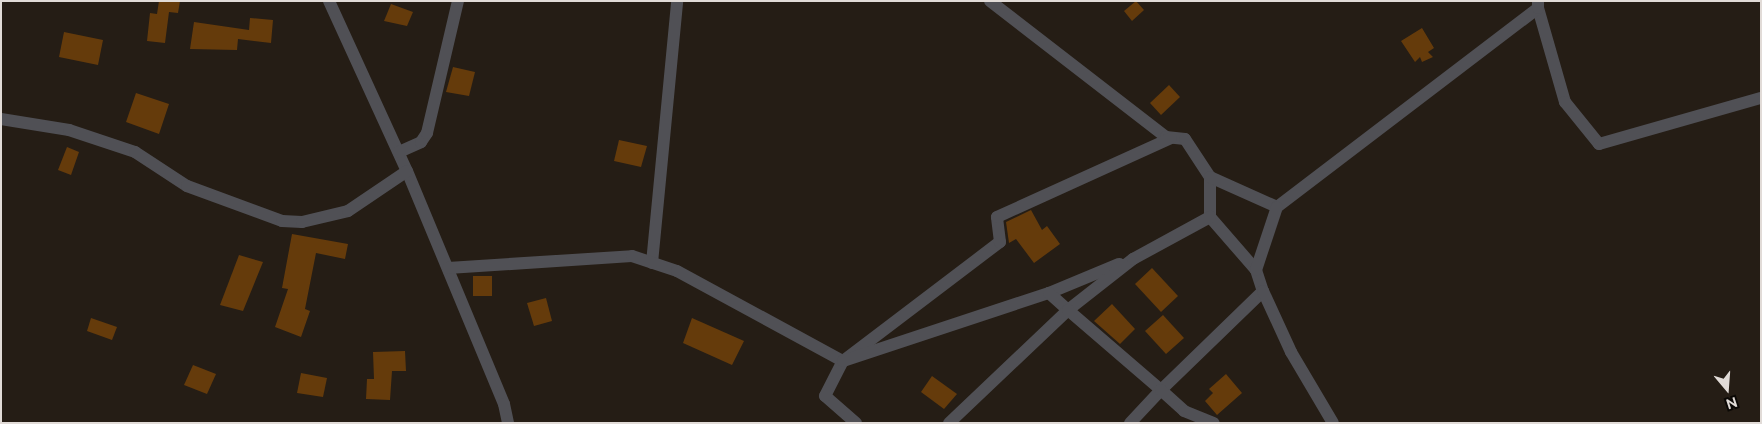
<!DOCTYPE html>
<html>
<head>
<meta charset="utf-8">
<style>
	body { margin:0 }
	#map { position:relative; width:1762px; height:424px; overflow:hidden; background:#251d15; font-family:Raleway,sans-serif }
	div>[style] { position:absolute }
	.building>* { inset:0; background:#653b0b }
	.minor>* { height:12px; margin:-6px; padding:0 6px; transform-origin:6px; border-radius:6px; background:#505055 }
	span { translate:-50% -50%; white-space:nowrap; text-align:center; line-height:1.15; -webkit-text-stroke:4px #0b0805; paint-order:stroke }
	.frame { position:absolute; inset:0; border:2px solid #e1dbd7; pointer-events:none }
	.north { position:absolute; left:1702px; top:364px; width:50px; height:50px; -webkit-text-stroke:4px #0b0805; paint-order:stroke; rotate:162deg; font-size:14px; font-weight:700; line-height:20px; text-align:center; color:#e1dbd7 }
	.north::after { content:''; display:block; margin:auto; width:18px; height:22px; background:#e1dbd7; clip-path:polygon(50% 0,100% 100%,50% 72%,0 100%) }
</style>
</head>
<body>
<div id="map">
	<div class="building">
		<div style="clip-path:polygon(159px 1px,180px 1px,178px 13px,169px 12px,165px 43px,147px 41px,150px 13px,157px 14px)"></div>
		<div style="clip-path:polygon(1136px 1px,1144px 10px,1132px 21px,1124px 11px)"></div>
		<div style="clip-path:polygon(391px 4px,413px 12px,407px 26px,384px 21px)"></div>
		<div style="clip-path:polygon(250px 18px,273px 20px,271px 43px,238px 39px,237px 50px,190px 49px,194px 22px,249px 30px)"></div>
		<div style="clip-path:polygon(1422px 28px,1434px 48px,1428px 52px,1433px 57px,1422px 62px,1420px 57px,1415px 62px,1401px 41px)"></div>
		<div style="clip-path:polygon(64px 32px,103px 40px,98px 65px,59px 57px)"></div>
		<div style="clip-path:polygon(453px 67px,475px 72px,469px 96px,446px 92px)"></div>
		<div style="clip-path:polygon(1169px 85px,1180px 97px,1161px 115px,1150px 103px)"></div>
		<div style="clip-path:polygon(136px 93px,169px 104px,159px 134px,126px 122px)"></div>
		<div style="clip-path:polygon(619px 140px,647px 146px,641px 167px,614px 161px)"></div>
		<div style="clip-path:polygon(67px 147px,79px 152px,71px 175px,58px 170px)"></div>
		<div style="clip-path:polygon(1031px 210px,1042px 230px,1047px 226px,1060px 244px,1034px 263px,1016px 239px,1009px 243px,1006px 222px)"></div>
		<div style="clip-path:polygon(292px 234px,348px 244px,345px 259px,316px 253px,305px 309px,310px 311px,301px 337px,275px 327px,288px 289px,282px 288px)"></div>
		<div style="clip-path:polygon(239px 255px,263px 262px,243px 311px,220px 305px)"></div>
		<div style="clip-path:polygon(1152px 268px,1178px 296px,1161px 312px,1135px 284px)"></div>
		<div style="clip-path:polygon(473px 276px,492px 276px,492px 296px,473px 296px)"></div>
		<div style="clip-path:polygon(546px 298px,552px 321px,534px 326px,527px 303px)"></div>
		<div style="clip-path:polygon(1112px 304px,1135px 329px,1120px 344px,1094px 321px)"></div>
		<div style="clip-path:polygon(1163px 315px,1184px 338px,1166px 354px,1145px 331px)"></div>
		<div style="clip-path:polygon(91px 318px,117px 327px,112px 340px,87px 331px)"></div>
		<div style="clip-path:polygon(692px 318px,744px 341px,732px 365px,683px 343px)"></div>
		<div style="clip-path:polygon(405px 351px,406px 371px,392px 371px,390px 400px,366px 399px,367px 379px,374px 379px,373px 352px)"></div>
		<div style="clip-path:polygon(193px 365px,216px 374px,207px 394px,184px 385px)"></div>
		<div style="clip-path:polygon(301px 373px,327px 378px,323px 397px,297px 393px)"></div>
		<div style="clip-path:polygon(1226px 374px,1242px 393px,1217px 415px,1205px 401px,1213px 393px,1209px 389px)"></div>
		<div style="clip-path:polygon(932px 376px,957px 394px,944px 409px,921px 392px)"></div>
	</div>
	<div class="minor">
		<div style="left:329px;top:1px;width:187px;rotate:65.4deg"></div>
		<div style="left:407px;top:171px;width:252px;rotate:67.4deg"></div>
		<div style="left:504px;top:404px;width:19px;rotate:78deg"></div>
		<div style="left:990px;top:1px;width:222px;rotate:37.7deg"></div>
		<div style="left:1166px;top:137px;width:19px;rotate:6deg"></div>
		<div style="left:1185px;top:139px;width:45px;rotate:56.7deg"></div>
		<div style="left:1210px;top:177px;width:40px;rotate:90deg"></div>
		<div style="left:1210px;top:217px;width:70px;rotate:49deg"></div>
		<div style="left:1256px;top:270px;width:22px;rotate:72deg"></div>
		<div style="left:1538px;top:8px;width:98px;rotate:74deg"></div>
		<div style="left:1565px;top:102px;width:54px;rotate:51deg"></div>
		<div style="left:1599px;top:144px;width:168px;rotate:-15.9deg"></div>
		<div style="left:1px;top:119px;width:69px;rotate:9.2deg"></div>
		<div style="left:69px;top:130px;width:70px;rotate:18.4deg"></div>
		<div style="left:135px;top:152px;width:62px;rotate:33.2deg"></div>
		<div style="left:187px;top:186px;width:101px;rotate:20.2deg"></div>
		<div style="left:282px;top:221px;width:20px;rotate:3deg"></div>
		<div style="left:302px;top:222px;width:47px;rotate:-13.4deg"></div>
		<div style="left:348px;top:211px;width:71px;rotate:-34.1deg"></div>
		<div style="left:399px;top:152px;width:24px;rotate:-24deg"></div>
		<div style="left:421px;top:142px;width:11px;rotate:-56deg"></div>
		<div style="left:427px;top:133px;width:136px;rotate:-76.8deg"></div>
		<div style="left:1210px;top:177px;width:73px;rotate:24.1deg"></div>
		<div style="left:1277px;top:207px;width:328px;rotate:-37.3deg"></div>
		<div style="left:1538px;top:8px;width:7px;rotate:-90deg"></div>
		<div style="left:652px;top:263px;width:263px;rotate:-84.5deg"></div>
		<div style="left:448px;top:268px;width:184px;rotate:-3.7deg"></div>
		<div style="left:632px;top:256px;width:47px;rotate:18.4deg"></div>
		<div style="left:677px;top:271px;width:189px;rotate:28.5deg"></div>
		<div style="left:843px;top:361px;width:197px;rotate:-37.2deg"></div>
		<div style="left:1000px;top:242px;width:25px;rotate:-97deg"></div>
		<div style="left:997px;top:217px;width:191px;rotate:-24.4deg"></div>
		<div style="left:1256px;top:270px;width:66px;rotate:-71.6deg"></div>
		<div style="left:1049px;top:293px;width:76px;rotate:-22.5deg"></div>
		<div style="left:856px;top:423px;width:41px;rotate:-138.9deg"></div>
		<div style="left:825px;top:396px;width:39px;rotate:-63deg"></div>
		<div style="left:843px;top:361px;width:217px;rotate:-18.3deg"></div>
		<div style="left:1049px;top:293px;width:25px;rotate:42deg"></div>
		<div style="left:1068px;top:310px;width:83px;rotate:-38.1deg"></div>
		<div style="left:1133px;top:259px;width:88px;rotate:-28.6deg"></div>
		<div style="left:949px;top:423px;width:164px;rotate:-43.5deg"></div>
		<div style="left:1068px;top:310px;width:123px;rotate:40.7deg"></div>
		<div style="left:1161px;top:390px;width:142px;rotate:-44.1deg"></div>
		<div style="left:1263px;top:291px;width:67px;rotate:65.3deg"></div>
		<div style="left:1291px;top:352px;width:82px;rotate:59.4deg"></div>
		<div style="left:1130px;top:423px;width:45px;rotate:-46.8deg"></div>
		<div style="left:1161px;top:390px;width:31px;rotate:42deg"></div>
		<div style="left:1184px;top:411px;width:32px;rotate:22deg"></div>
	</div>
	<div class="frame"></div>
	<div class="north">N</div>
</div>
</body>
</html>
